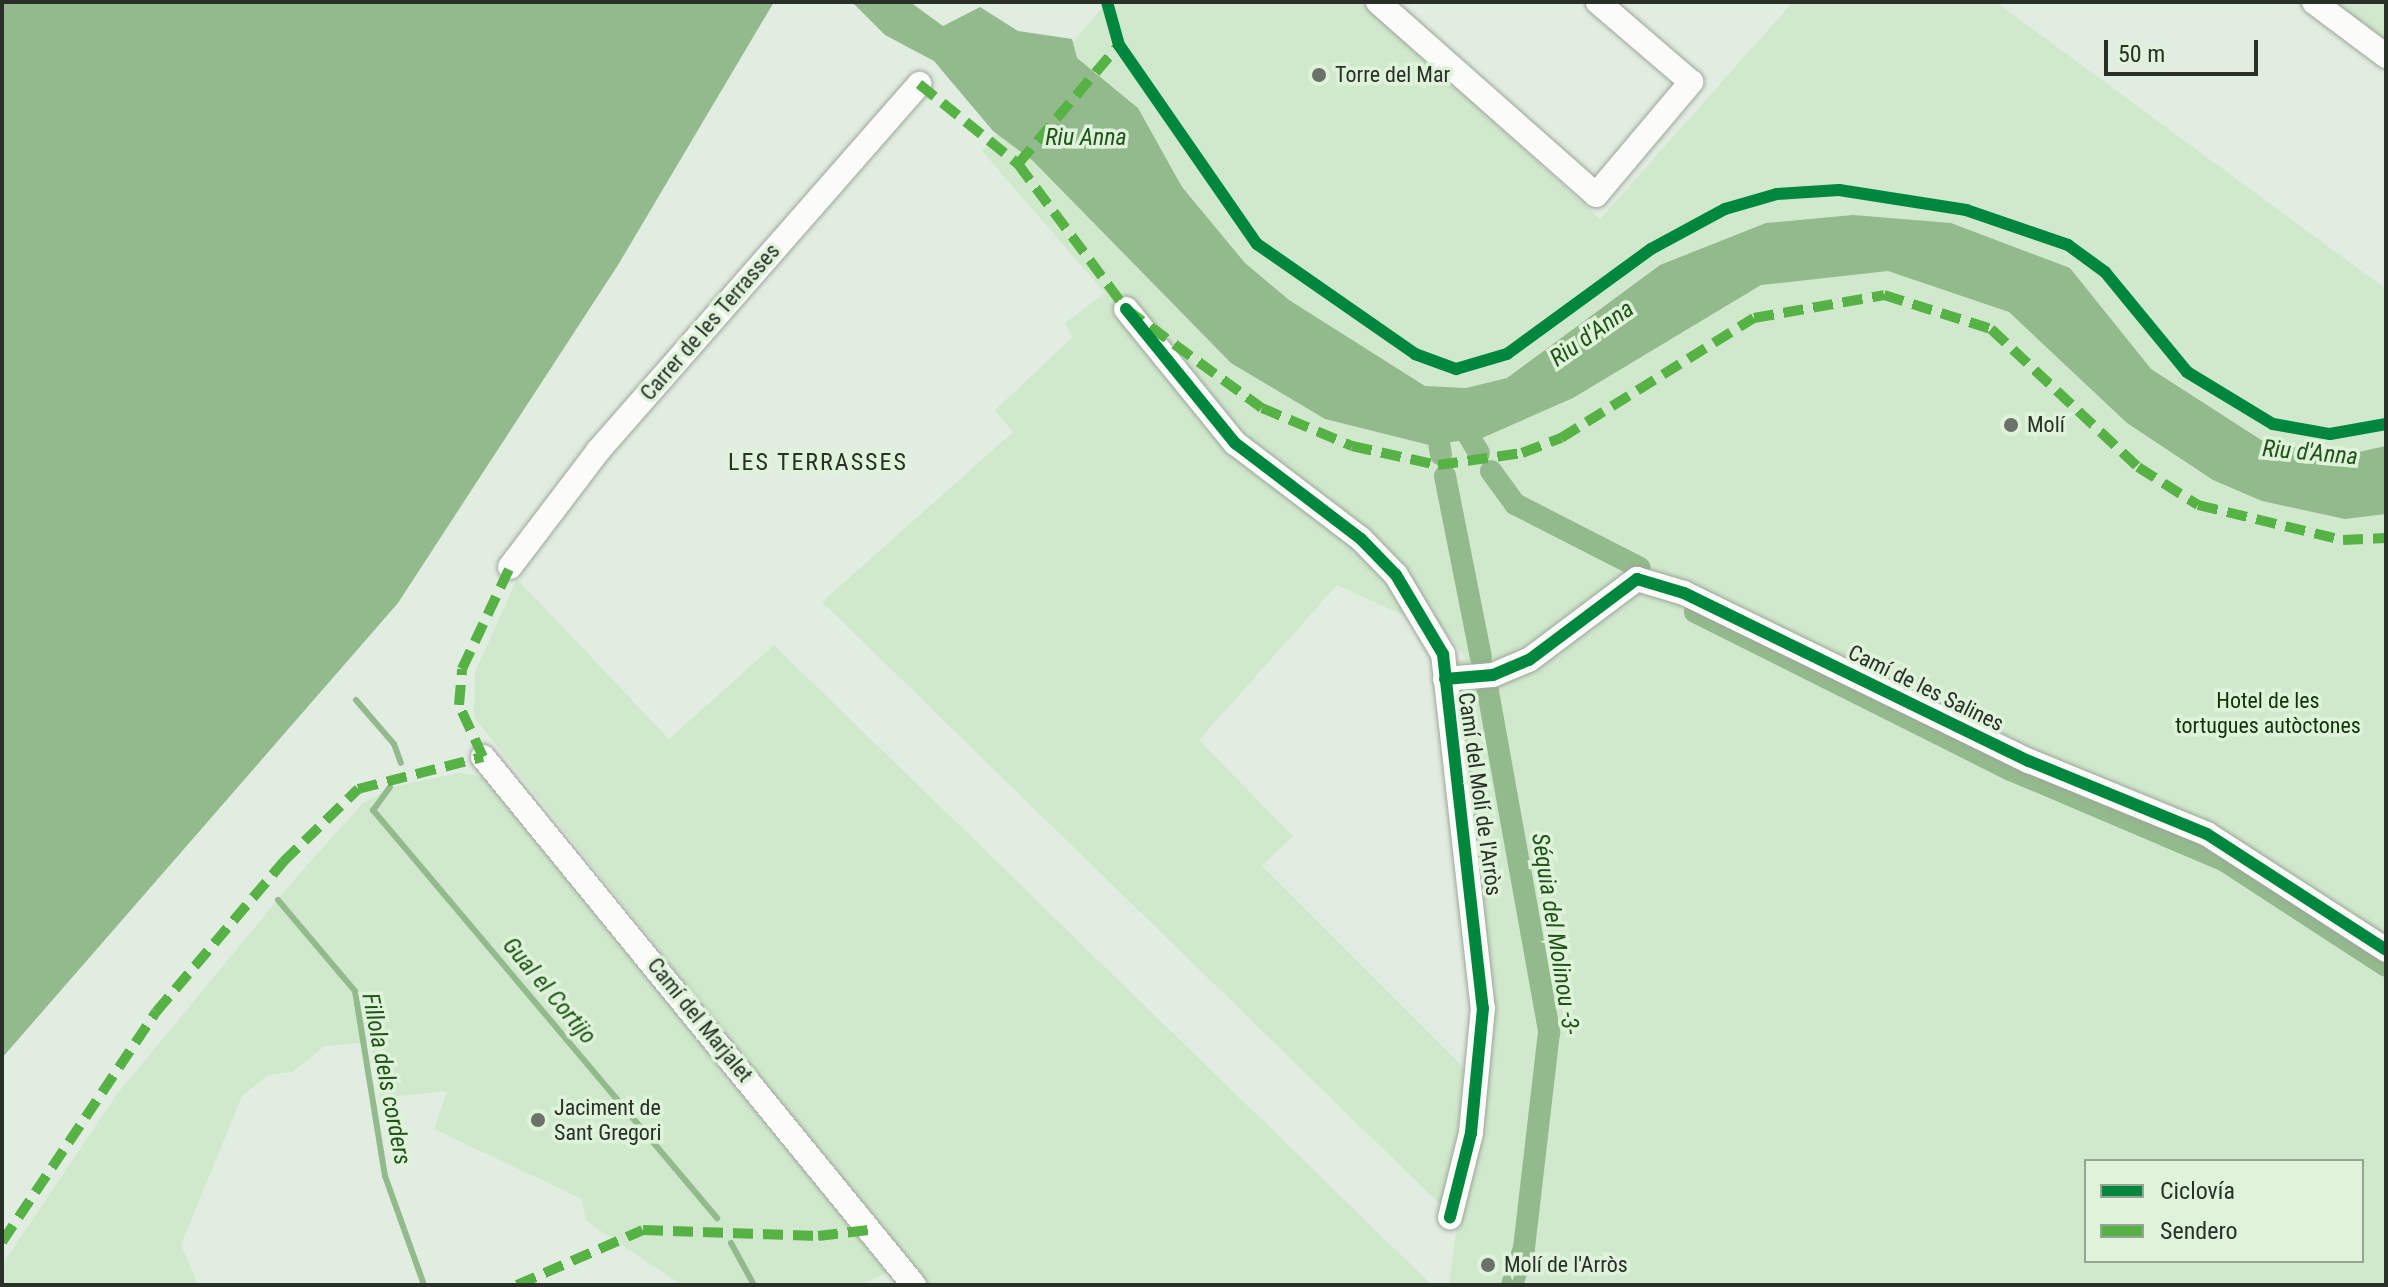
<!DOCTYPE html>
<html>
<head>
<meta charset="utf-8">
<style>
	body { margin:0 }
	#map { position:relative; width:2388px; height:1287px; overflow:hidden; background:#e2ede1; font-family:"Roboto Condensed",sans-serif }
	div>[style] { position:absolute }
	.green>* { inset:0; background:#d0e9cc }
	.water>* { inset:0; background:#93ba8c }
	.stream>* { height:6px; margin:-3px; padding:0 3px; transform-origin:3px; border-radius:3px; background:#93ba8c }
	.canal>* { height:22px; margin:-11px; padding:0 11px; transform-origin:11px; border-radius:11px; background:#93ba8c }
	.roads { filter:drop-shadow(0 0 2px #9da59b) drop-shadow(0 0 2px #9da59b) }
	.minor>* { height:24px; margin:-12px; padding:0 12px; transform-origin:12px; border-radius:12px; background:#fbfcfa }
	.quiet>* { height:10px; margin-top:-5px; transform-origin:0; background:repeating-linear-gradient(90deg,#56b245 0 20px,transparent 0 30px) }
	.cycleway>* { height:12px; margin:-6px; padding:0 6px; transform-origin:6px; border-radius:6px; background:#00873e }
	.dots>* { width:22px; height:22px; translate:-50% -50%; box-sizing:border-box; border:4px solid #dff3db; border-radius:50% }
	span { translate:-50% -50%; white-space:nowrap; text-align:center; line-height:1.15; -webkit-text-stroke:7px #dff3db; paint-order:stroke }
	.poi-label { font-size:22px; color:#293028 }
	.left { translate:0 -50%; text-align:left }
	.street-label { font-size:22px; color:#293028 }
	.park-label { font-size:22px; color:#103308 }
	.water-label { font-size:24px; color:#205316; font-style:italic }
	.neighbourhood-label { font-size:24px; color:#293028; letter-spacing:2px }
	.frame { position:absolute; inset:0; border:4px solid #293028; pointer-events:none }
	.legend { position:absolute; left:2084px; top:1159px; width:280px; height:104px; box-sizing:border-box; background:#dff3db; border:2px solid #96a593; margin:0; padding:10px 14px; list-style:none; font-size:24px; color:#293028 }
	.legend li { display:flex; align-items:center; gap:16px; height:40px }
	.legend b { width:40px; border:2px solid #96a593 }
	.scale { position:absolute; left:2104px; top:40px; width:154px; height:36px; box-sizing:border-box; border:4px solid #293028; border-top:0; padding-left:10px; font-size:24px; line-height:28px; white-space:nowrap; color:#293028; -webkit-text-stroke:6px #dff3db; paint-order:stroke }
</style>
</head>
<body>
<div id="map">
	<div class="green">
		<div style="clip-path:polygon(evenodd,1107px 2px,1362px 2px,1600px 219px,1793px 2px,1996px 2px,2386px 289px,2386px 1285px,1449px 1285px,1485px 1009px,1448px 662px,1466px 659px,1398px 569px,1345px 513px,1220px 416px,1107px 296px,1217px 437px,1359px 541px,1416px 621px,1337px 585px,1199px 740px,1293px 836px,1262px 866px,1464px 1068px,1450px 1214px,822px 602px,1013px 432px,995px 410px,1073px 337px,1065px 323px,1105px 293px,982px 151px,1107px 2px,2086px 1161px,2362px 1161px,2362px 1261px,2086px 1261px,2086px 1161px)"></div>
		<div style="clip-path:polygon(2329px 2px,2386px 2px,2386px 45px)"></div>
		<div style="clip-path:polygon(517px 579px,669px 739px,774px 645px,1432px 1285px,925px 1285px,474px 717px,475px 672px)"></div>
		<div style="clip-path:polygon(459px 773px,486px 777px,888px 1272px,861px 1285px,682px 1285px,586px 1221px,582px 1199px,434px 1129px,447px 1091px,380px 1098px,371px 1042px,325px 1046px,292px 1072px,268px 1075px,242px 1096px,181px 1245px,198px 1285px,2px 1285px,2px 1265px,117px 1094px,299px 874px,363px 803px,397px 786px)"></div>
	</div>
	<div class="water">
		<div style="clip-path:polygon(2px 2px,774px 2px,618px 265px,398px 603px,2px 1058px)"></div>
		<div style="clip-path:polygon(852px 2px,910px 2px,943px 26px,980px 7px,1018px 31px,1072px 39px,1077px 58px,1138px 108px,1182px 187px,1245px 263px,1289px 300px,1425px 386px,1466px 388px,1507px 378px,1660px 265px,1766px 223px,1853px 215px,1951px 223px,2070px 268px,2151px 369px,2269px 445px,2354px 453px,2386px 446px,2386px 514px,2345px 519px,2262px 501px,2213px 480px,2127px 423px,2009px 312px,1888px 271px,1761px 285px,1573px 398px,1482px 438px,1429px 445px,1325px 419px,1231px 363px,1033px 161px,993px 131px,934px 61px,885px 35px)"></div>
	</div>
	<div class="stream">
		<div style="left:356px;top:700px;width:58px;rotate:49.2deg"></div>
		<div style="left:394px;top:744px;width:20px;rotate:70deg"></div>
		<div style="left:390px;top:787px;width:29px;rotate:126deg"></div>
		<div style="left:373px;top:810px;width:534px;rotate:49.86deg"></div>
		<div style="left:278px;top:900px;width:119px;rotate:49.8deg"></div>
		<div style="left:355px;top:991px;width:187px;rotate:80.8deg"></div>
		<div style="left:385px;top:1176px;width:116px;rotate:70.3deg"></div>
		<div style="left:731px;top:1243px;width:48px;rotate:61.3deg"></div>
	</div>
	<div class="canal">
		<div style="left:1457px;top:416px;width:43px;rotate:59.3deg"></div>
		<div style="left:1435px;top:417px;width:38px;rotate:81deg"></div>
		<div style="left:1491px;top:471px;width:41px;rotate:54deg"></div>
		<div style="left:1515px;top:504px;width:140px;rotate:27.1deg"></div>
		<div style="left:1445px;top:476px;width:185px;rotate:78.8deg"></div>
		<div style="left:1695px;top:612px;width:353px;rotate:26.6deg"></div>
		<div style="left:2011px;top:770px;width:233px;rotate:23deg"></div>
		<div style="left:2225px;top:861px;width:192px;rotate:33.1deg"></div>
		<div style="left:1487px;top:686px;width:352px;rotate:79.8deg"></div>
		<div style="left:1549px;top:1032px;width:217px;rotate:96.6deg"></div>
		<div style="left:1524px;top:1248px;width:39px;rotate:108deg"></div>
	</div>
	<div class="roads">
		<div class="minor">
			<div style="left:1378px;top:2px;width:291px;rotate:41.5deg"></div>
			<div style="left:1596px;top:195px;width:148px;rotate:-49.9deg"></div>
			<div style="left:1691px;top:82px;width:123px;rotate:-139.3deg"></div>
			<div style="left:2314px;top:2px;width:90px;rotate:36.9deg"></div>
			<div style="left:1126px;top:309px;width:173px;rotate:50.9deg"></div>
			<div style="left:1235px;top:443px;width:158px;rotate:37.3deg"></div>
			<div style="left:1361px;top:539px;width:50px;rotate:45.8deg"></div>
			<div style="left:1396px;top:575px;width:92px;rotate:59.3deg"></div>
			<div style="left:1443px;top:654px;width:356px;rotate:83.6deg"></div>
			<div style="left:1483px;top:1008px;width:126px;rotate:95.5deg"></div>
			<div style="left:1471px;top:1133px;width:87px;rotate:104deg"></div>
			<div style="left:510px;top:567px;width:146px;rotate:-52.8deg"></div>
			<div style="left:598px;top:451px;width:488px;rotate:-48.8deg"></div>
			<div style="left:1445px;top:679px;width:48px;rotate:-4.8deg"></div>
			<div style="left:1493px;top:675px;width:39px;rotate:-23deg"></div>
			<div style="left:1529px;top:660px;width:135px;rotate:-36.9deg"></div>
			<div style="left:1637px;top:579px;width:49px;rotate:16.6deg"></div>
			<div style="left:1684px;top:593px;width:384px;rotate:26deg"></div>
			<div style="left:2029px;top:761px;width:192px;rotate:22.3deg"></div>
			<div style="left:2207px;top:834px;width:213px;rotate:32.9deg"></div>
			<div style="left:483px;top:757px;width:682px;rotate:50.78deg"></div>
		</div>
	</div>
	<div class="quiet">
		<div style="left:919px;top:84px;width:127px;rotate:38.9deg"></div>
		<div style="left:1018px;top:164px;width:181px;rotate:53.3deg"></div>
		<div style="left:1126px;top:309px;width:168px;rotate:36.1deg"></div>
		<div style="left:1262px;top:408px;width:98px;rotate:22.9deg"></div>
		<div style="left:1352px;top:446px;width:88px;rotate:12.5deg"></div>
		<div style="left:1438px;top:465px;width:85px;rotate:-8.1deg"></div>
		<div style="left:1522px;top:453px;width:42px;rotate:-21deg"></div>
		<div style="left:1561px;top:438px;width:227px;rotate:-31.9deg"></div>
		<div style="left:1754px;top:318px;width:132px;rotate:-10deg"></div>
		<div style="left:1884px;top:295px;width:112px;rotate:17.6deg"></div>
		<div style="left:1991px;top:329px;width:202px;rotate:43.2deg"></div>
		<div style="left:2138px;top:467px;width:71px;rotate:32.3deg"></div>
		<div style="left:2198px;top:505px;width:149px;rotate:13.6deg"></div>
		<div style="left:2343px;top:540px;width:43px;rotate:-2.7deg"></div>
		<div style="left:1018px;top:164px;width:156px;rotate:-49.7deg"></div>
		<div style="left:2px;top:1242px;width:277px;rotate:-56.2deg"></div>
		<div style="left:156px;top:1012px;width:197px;rotate:-49.7deg"></div>
		<div style="left:283px;top:862px;width:105px;rotate:-44.2deg"></div>
		<div style="left:358px;top:789px;width:129px;rotate:-14.4deg"></div>
		<div style="left:483px;top:757px;width:57px;rotate:-114.8deg"></div>
		<div style="left:459px;top:705px;width:36px;rotate:-85deg"></div>
		<div style="left:462px;top:669px;width:113px;rotate:-64.8deg"></div>
		<div style="left:517px;top:1285px;width:137px;rotate:-23.6deg"></div>
		<div style="left:643px;top:1230px;width:175px;rotate:2deg"></div>
		<div style="left:818px;top:1236px;width:51px;rotate:-6.7deg"></div>
	</div>
	<div class="cycleway">
		<div style="left:1107px;top:2px;width:45px;rotate:74.4deg"></div>
		<div style="left:1119px;top:45px;width:242px;rotate:55.3deg"></div>
		<div style="left:1257px;top:244px;width:193px;rotate:34.8deg"></div>
		<div style="left:1415px;top:354px;width:44px;rotate:20.1deg"></div>
		<div style="left:1456px;top:369px;width:53px;rotate:-16.4deg"></div>
		<div style="left:1507px;top:354px;width:178px;rotate:-36.1deg"></div>
		<div style="left:1651px;top:249px;width:84px;rotate:-28.4deg"></div>
		<div style="left:1725px;top:209px;width:54px;rotate:-16.1deg"></div>
		<div style="left:1777px;top:194px;width:62px;rotate:-3.7deg"></div>
		<div style="left:1839px;top:190px;width:129px;rotate:8.9deg"></div>
		<div style="left:1966px;top:210px;width:108px;rotate:18.9deg"></div>
		<div style="left:2068px;top:245px;width:46px;rotate:36.1deg"></div>
		<div style="left:2105px;top:272px;width:129px;rotate:50.6deg"></div>
		<div style="left:2187px;top:372px;width:100px;rotate:31.2deg"></div>
		<div style="left:2273px;top:424px;width:58px;rotate:10deg"></div>
		<div style="left:2330px;top:434px;width:57px;rotate:-10.1deg"></div>
		<div style="left:1126px;top:309px;width:173px;rotate:50.9deg"></div>
		<div style="left:1235px;top:443px;width:158px;rotate:37.3deg"></div>
		<div style="left:1361px;top:539px;width:50px;rotate:45.8deg"></div>
		<div style="left:1396px;top:575px;width:92px;rotate:59.3deg"></div>
		<div style="left:1443px;top:654px;width:356px;rotate:83.6deg"></div>
		<div style="left:1483px;top:1008px;width:126px;rotate:95.5deg"></div>
		<div style="left:1471px;top:1133px;width:87px;rotate:104deg"></div>
		<div style="left:1445px;top:679px;width:48px;rotate:-4.8deg"></div>
		<div style="left:1493px;top:675px;width:39px;rotate:-23deg"></div>
		<div style="left:1529px;top:660px;width:135px;rotate:-36.9deg"></div>
		<div style="left:1637px;top:579px;width:49px;rotate:16.6deg"></div>
		<div style="left:1684px;top:593px;width:384px;rotate:26deg"></div>
		<div style="left:2029px;top:761px;width:192px;rotate:22.3deg"></div>
		<div style="left:2207px;top:834px;width:213px;rotate:32.9deg"></div>
	</div>
	<div class="dots">
		<div style="left:1319px;top:75px;background:#6a7269"></div>
		<div style="left:2011px;top:425px;background:#6a7269"></div>
		<div style="left:538px;top:1120px;background:#6a7269"></div>
		<div style="left:1488px;top:1265px;background:#6a7269"></div>
	</div>
	<div class="poi-label">
		<span class="left" style="left:1335px;top:75px">Torre del Mar</span>
		<span class="left" style="left:2027px;top:425px">Molí</span>
		<span class="left" style="left:554px;top:1120px">Jaciment de<br>Sant Gregori</span>
		<span class="left" style="left:1504px;top:1265px">Molí de l'Arròs</span>
	</div>
	<div class="street-label">
		<span style="left:710px;top:322px;rotate:-49deg">Carrer de les Terrasses</span>
		<span style="left:1926px;top:688px;rotate:26deg">Camí de les Salines</span>
		<span style="left:1480px;top:794px;rotate:82deg">Camí del Molí de l'Arròs</span>
		<span style="left:700px;top:1020px;rotate:51deg">Camí del Marjalet</span>
	</div>
	<div class="park-label">
		<span style="left:2268px;top:713px">Hotel de les<br>tortugues autòctones</span>
	</div>
	<div class="water-label">
		<span style="left:1086px;top:138px">Riu Anna</span>
		<span style="left:1592px;top:334px;rotate:-35deg">Riu d'Anna</span>
		<span style="left:2310px;top:453px;rotate:5deg">Riu d'Anna</span>
		<span style="left:1555px;top:934px;rotate:81deg">Séquia del Molinou -3-</span>
		<span style="left:549px;top:991px;rotate:50deg">Gual el Cortijo</span>
		<span style="left:386px;top:1079px;rotate:79deg">Fillola dels corders</span>
	</div>
	<div class="neighbourhood-label">
		<span style="left:818px;top:463px">LES TERRASSES</span>
	</div>
	<div class="frame"></div>
	<ul class="legend">
	<li><b style="height:10px;background:#00873e"></b>Ciclovía</li>
	<li><b style="height:10px;background:#56b245"></b>Sendero</li>
	</ul>
	<div class="scale">50 m</div>
</div>
</body>
</html>
